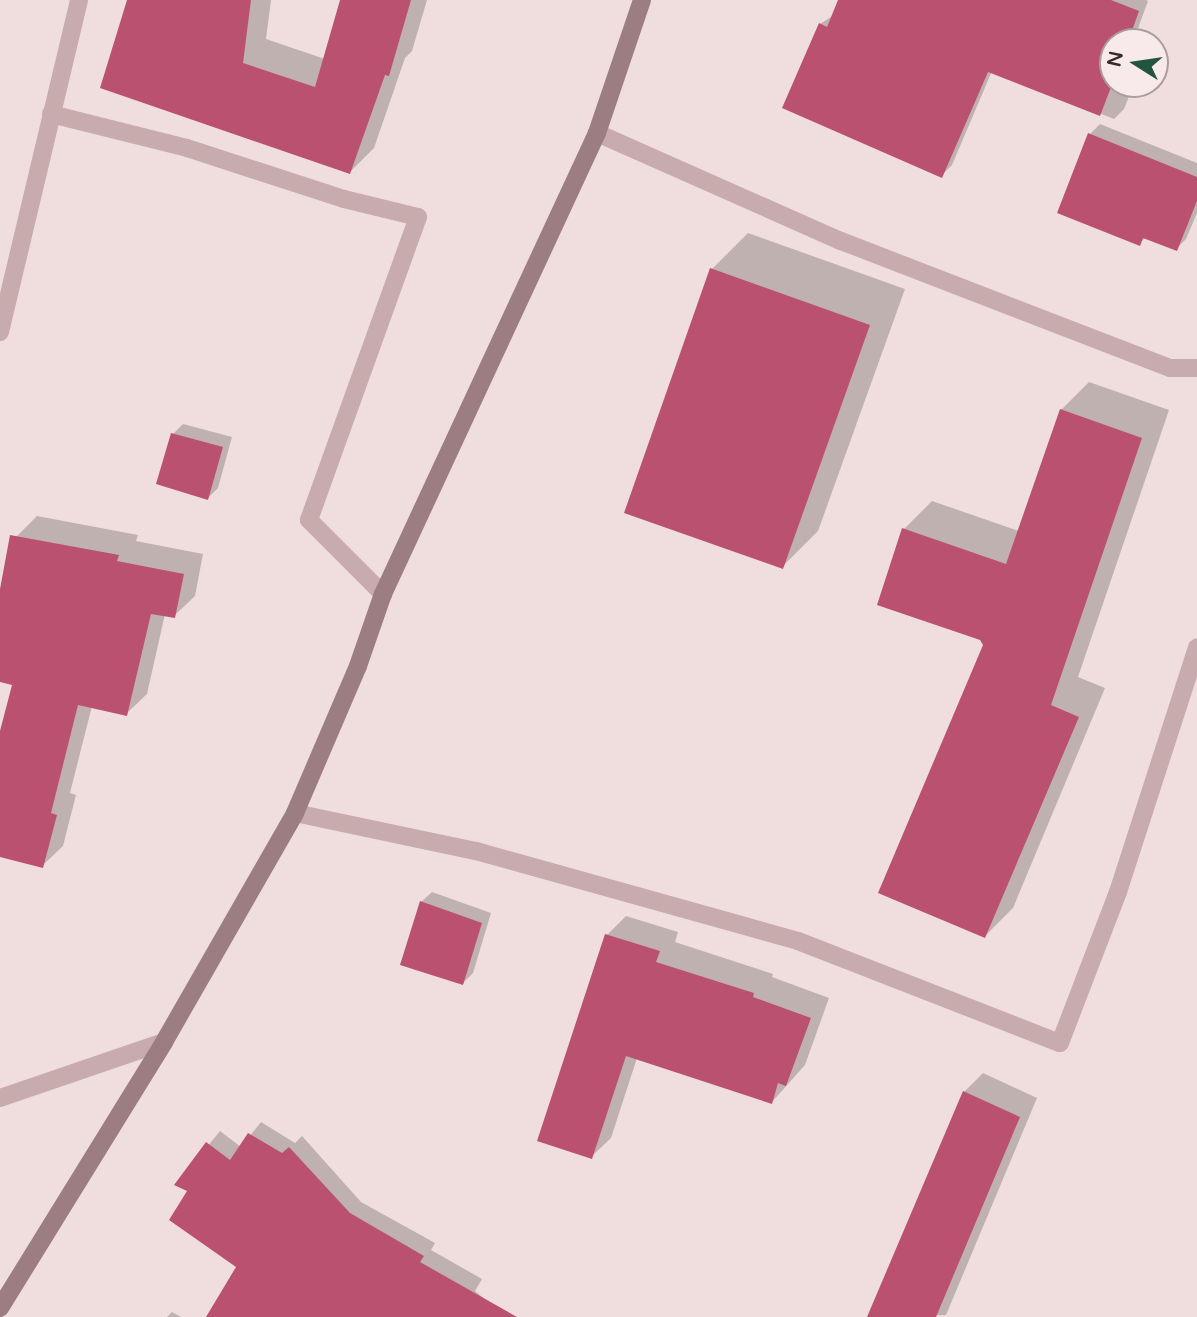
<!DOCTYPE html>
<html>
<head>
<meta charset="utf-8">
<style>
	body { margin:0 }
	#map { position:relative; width:1197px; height:1317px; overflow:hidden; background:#f0dede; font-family:"Varela Round",sans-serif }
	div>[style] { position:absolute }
	.shadow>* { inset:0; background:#0003 }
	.building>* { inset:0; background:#bb5171 }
	.minor>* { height:18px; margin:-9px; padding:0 9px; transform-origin:9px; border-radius:9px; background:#c8abad }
	.secondary>* { height:18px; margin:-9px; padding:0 9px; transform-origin:9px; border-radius:9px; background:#9b7d82 }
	span { translate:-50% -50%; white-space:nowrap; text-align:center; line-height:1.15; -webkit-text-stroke:7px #f8eaea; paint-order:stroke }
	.north { position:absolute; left:1099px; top:28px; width:70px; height:70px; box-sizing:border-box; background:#f8eaea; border:2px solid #aa9d9e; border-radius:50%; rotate:282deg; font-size:19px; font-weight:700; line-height:28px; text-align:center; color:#362a2c }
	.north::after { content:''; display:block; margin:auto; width:24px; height:32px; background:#23543d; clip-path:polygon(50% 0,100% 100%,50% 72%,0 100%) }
</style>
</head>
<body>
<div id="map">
	<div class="shadow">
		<div style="clip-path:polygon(128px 0,271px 0,266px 39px,325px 59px,342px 0,427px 0,412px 51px,405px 58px,374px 148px,350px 172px)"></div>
		<div style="clip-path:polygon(839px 0,1146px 0,1148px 1px,1133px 42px,1113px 42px,1113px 84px,1134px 84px,1124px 109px,1114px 119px,992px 71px,952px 165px,942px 175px,820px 24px,834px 15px)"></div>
		<div style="clip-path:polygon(1100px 124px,1197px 163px,1197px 213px,1186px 239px,1176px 249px,1146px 237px,1139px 244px,1090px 134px)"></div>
		<div style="clip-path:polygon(748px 233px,905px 289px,818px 531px,782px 567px,712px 269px)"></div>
		<div style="clip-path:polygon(1089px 382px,1169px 410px,1078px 677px,1105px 688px,1013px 908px,985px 936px,985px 645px,904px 529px,932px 501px,1019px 531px,1061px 410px)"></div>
		<div style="clip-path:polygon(183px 424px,232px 437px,218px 488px,208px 498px,173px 434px)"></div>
		<div style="clip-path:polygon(37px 516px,138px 535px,136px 541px,203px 554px,195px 596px,174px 616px,165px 614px,147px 694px,126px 714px,92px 706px,70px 793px,76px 795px,63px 846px,42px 866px,0 855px,0 738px,14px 684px,0 680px,0 608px,16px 537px)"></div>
		<div style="clip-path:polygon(432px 892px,491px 913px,473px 973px,463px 983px,421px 902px)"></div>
		<div style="clip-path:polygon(626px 916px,678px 932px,675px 942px,773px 974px,772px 977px,829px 998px,805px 1065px,772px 1102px,637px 1058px,611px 1138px,591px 1157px,607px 935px)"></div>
		<div style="clip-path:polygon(983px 1073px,1037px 1098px,946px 1315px,886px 1317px,964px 1092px)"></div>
		<div style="clip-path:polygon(261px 1122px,295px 1143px,302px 1136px,361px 1202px,435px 1243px,431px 1250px,482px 1279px,475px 1291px,506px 1317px,208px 1317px,238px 1267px,190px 1191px,177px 1184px,220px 1131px,241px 1147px)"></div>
		<div style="clip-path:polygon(172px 1312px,181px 1317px,167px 1317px)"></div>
	</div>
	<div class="building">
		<div style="clip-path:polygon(127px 0,251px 0,243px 63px,315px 87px,340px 0,411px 0,389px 76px,385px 75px,350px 174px,100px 88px)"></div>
		<div style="clip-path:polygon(838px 0,1111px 0,1139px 11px,1128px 42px,1113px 42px,1113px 82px,1100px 116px,988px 72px,942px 178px,782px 108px,819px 23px,827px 27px)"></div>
		<div style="clip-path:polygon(1088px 133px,1197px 177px,1197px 201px,1177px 251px,1143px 238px,1140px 246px,1057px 213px)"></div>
		<div style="clip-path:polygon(710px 268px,870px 325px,783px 569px,624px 513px)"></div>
		<div style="clip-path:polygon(1060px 409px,1142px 438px,1051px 705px,1079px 717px,985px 938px,878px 893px,983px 645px,980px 640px,877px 605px,902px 528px,1006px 564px)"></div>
		<div style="clip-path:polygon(171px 433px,223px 447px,208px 500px,156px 484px)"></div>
		<div style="clip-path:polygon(10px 535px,119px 555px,117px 561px,184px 574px,175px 618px,151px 614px,127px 716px,78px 705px,51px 813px,57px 815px,43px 868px,0 857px,0 731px,12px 685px,0 682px,0 589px)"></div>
		<div style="clip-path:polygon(420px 901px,482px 923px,463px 985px,400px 965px)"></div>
		<div style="clip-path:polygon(605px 934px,660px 951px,656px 962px,754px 993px,753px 997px,811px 1018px,786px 1086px,778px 1083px,772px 1104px,626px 1056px,592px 1159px,537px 1141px)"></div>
		<div style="clip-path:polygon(963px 1091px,1020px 1117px,936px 1317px,867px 1317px)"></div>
		<div style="clip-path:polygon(248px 1133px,282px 1153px,289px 1147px,350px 1213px,424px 1256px,420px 1262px,517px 1317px,206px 1317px,236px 1267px,169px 1220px,187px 1191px,174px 1185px,206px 1142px,230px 1160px)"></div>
	</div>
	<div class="minor">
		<div style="left:51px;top:114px;width:140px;rotate:14deg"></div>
		<div style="left:187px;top:148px;width:165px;rotate:18deg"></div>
		<div style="left:344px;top:199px;width:76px;rotate:13.7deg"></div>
		<div style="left:418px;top:217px;width:322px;rotate:109.8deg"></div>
		<div style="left:309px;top:520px;width:105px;rotate:45deg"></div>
		<div style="left:597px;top:133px;width:267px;rotate:23.9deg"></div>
		<div style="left:841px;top:241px;width:353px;rotate:21.1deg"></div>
		<div style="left:1170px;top:368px;width:27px"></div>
		<div style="left:0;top:332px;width:341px;rotate:-76.6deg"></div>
		<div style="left:295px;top:813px;width:185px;rotate:11.9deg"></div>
		<div style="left:476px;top:851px;width:334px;rotate:15.6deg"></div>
		<div style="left:798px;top:941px;width:281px;rotate:21.3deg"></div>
		<div style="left:1060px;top:1043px;width:162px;rotate:-69deg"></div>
		<div style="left:1118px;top:892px;width:257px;rotate:-72.1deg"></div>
		<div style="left:0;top:1098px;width:173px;rotate:-18.9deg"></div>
	</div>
	<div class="secondary">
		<div style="left:0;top:1308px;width:312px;rotate:-58.3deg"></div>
		<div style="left:164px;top:1042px;width:264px;rotate:-60.2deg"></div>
		<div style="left:295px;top:813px;width:160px;rotate:-66.8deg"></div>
		<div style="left:358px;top:666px;width:76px;rotate:-70.9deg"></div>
		<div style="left:383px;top:594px;width:508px;rotate:-65.1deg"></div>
		<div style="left:597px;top:133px;width:140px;rotate:-71.3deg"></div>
	</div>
	<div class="north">N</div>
</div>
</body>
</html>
